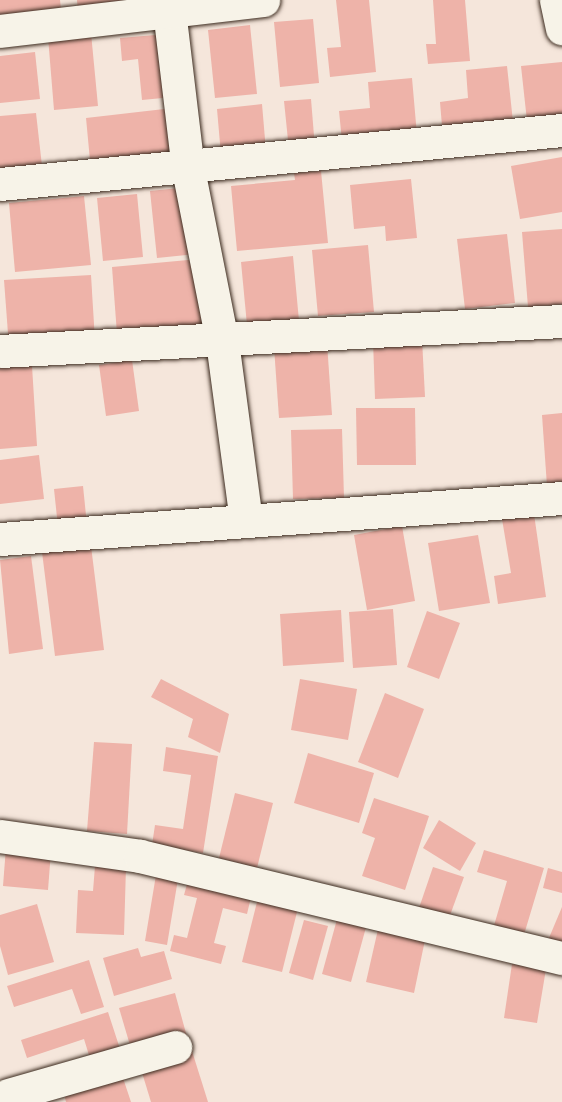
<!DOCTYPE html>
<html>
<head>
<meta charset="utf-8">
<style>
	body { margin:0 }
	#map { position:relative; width:562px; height:1102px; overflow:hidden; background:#f5e6db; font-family:Caveat,sans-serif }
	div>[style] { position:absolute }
	.building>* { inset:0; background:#eeb3a9 }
	.roads { filter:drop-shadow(0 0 2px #3b2a1e) drop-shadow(0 0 2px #3b2a1e) }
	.minor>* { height:33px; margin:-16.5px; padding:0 16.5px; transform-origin:16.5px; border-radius:16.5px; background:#f7f3e8 }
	span { translate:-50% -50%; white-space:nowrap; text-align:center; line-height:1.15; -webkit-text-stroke:4.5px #f7f3e8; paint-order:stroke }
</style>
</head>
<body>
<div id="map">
	<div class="building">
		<div style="clip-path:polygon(0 0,60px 0,62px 18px,0 25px)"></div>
		<div style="clip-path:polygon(77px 0,135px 0,78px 13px)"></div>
		<div style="clip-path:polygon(336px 0,369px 0,376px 72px,330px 77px,327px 48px,341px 47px)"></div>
		<div style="clip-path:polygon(433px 0,465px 0,470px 61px,428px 64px,426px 44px,436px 44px)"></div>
		<div style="clip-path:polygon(313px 19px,319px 83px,280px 87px,274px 22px)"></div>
		<div style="clip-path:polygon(250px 25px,257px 94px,215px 98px,208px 30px)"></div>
		<div style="clip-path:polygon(91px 33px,98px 106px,54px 110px,48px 37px)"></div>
		<div style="clip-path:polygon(167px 34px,173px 97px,142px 100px,138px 59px,122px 61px,120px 38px)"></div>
		<div style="clip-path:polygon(35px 52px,40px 99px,0 103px,0 56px)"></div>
		<div style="clip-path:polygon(562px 62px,562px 118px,527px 121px,521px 66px)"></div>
		<div style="clip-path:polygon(507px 66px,514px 131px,443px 138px,440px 102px,468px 98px,466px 70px)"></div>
		<div style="clip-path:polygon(412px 78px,417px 135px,342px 141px,339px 111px,370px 108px,368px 82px)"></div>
		<div style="clip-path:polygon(311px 99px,315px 148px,289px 150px,284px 101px)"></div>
		<div style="clip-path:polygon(262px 104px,266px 151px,221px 155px,217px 109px)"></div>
		<div style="clip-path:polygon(173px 108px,180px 162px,91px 171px,86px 118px)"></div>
		<div style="clip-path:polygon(36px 113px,42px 166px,0 170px,0 116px)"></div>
		<div style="clip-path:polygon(562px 157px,562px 212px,520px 219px,511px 166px)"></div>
		<div style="clip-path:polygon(321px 171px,328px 243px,237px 251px,231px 186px,295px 180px,294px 173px)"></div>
		<div style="clip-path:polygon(411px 179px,417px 238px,386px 241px,385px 226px,354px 229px,350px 185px)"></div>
		<div style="clip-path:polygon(189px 187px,196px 254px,157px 258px,150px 191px)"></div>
		<div style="clip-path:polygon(137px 194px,143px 257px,103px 261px,97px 198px)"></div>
		<div style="clip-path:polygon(84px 196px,91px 265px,15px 272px,9px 203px)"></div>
		<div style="clip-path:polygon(562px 229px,562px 304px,528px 307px,522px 232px)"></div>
		<div style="clip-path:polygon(507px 234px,515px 303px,465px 309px,457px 239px)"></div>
		<div style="clip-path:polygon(368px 245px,374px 312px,318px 316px,312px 250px)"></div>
		<div style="clip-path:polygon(293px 256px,299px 321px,247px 325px,241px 262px)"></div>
		<div style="clip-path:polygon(199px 259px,205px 327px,117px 334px,112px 267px)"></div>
		<div style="clip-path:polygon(91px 275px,95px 341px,9px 347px,4px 280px)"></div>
		<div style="clip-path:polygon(422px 339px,425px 397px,375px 399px,373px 340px)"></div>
		<div style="clip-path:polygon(327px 343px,332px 415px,279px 418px,274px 347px)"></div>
		<div style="clip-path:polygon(132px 360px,139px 411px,106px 416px,99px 365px)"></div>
		<div style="clip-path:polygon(32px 366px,37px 446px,0 449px,0 368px)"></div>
		<div style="clip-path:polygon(356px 408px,415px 408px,416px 465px,357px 465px)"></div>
		<div style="clip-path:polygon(562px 413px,562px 485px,547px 486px,542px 415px)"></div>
		<div style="clip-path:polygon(342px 429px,344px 498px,293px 499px,291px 430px)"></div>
		<div style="clip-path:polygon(39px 455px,44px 499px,0 504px,0 460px)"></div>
		<div style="clip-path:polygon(83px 486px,87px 525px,58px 527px,54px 489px)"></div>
		<div style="clip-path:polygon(534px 514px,546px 597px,498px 604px,494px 576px,511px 573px,502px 519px)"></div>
		<div style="clip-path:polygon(402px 526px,415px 601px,367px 610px,354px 535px)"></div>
		<div style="clip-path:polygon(478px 535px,490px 603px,439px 611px,428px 543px)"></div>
		<div style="clip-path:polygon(91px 546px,104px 650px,55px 656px,42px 552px)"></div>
		<div style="clip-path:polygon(31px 556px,43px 649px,9px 654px,0 560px)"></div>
		<div style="clip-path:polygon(393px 609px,397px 665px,353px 668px,349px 612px)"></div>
		<div style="clip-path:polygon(341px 610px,344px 662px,283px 666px,280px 614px)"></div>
		<div style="clip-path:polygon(427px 611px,460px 623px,439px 679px,407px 667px)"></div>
		<div style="clip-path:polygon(161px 679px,229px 714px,220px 753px,188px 737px,193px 719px,151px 697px)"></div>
		<div style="clip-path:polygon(300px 679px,357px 689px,348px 740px,291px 730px)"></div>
		<div style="clip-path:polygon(385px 693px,424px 709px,398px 778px,358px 762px)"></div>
		<div style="clip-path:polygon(94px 742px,132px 744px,127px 834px,87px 831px)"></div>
		<div style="clip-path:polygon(166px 747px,218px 756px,203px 853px,152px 845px,155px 825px,183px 829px,191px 775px,163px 771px)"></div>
		<div style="clip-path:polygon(308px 753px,374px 773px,359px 823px,294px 803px)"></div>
		<div style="clip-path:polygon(235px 793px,273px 803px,257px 868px,219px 858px)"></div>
		<div style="clip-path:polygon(374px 798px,429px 816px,405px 890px,362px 876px,375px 838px,362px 833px)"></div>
		<div style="clip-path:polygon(439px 820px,476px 843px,460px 871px,423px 848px)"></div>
		<div style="clip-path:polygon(6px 847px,51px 851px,48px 890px,3px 886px)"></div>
		<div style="clip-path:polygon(484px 850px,544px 868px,523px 938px,493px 929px,507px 881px,477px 872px)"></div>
		<div style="clip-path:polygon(95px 866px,126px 867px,124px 935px,76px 933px,78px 890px,93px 891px)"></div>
		<div style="clip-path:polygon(433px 867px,464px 877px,449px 918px,419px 908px)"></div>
		<div style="clip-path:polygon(548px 868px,562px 872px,562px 893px,543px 888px)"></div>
		<div style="clip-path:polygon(157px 869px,179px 873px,167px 945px,145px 941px)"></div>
		<div style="clip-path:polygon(189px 877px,252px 893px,247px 914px,223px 908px,214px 943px,226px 946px,221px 964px,170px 951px,174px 935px,187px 938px,197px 898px,184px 895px)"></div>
		<div style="clip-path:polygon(259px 894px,299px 904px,282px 972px,242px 962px)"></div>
		<div style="clip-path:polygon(37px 904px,54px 962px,8px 975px,0 946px,0 915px)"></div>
		<div style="clip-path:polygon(562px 907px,562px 953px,546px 945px)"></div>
		<div style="clip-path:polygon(339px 912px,368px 920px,351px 982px,322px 974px)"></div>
		<div style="clip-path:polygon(304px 920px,328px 926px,313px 980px,289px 973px)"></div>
		<div style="clip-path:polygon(379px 925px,426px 935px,414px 993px,366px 982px)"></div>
		<div style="clip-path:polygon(138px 948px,141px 957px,164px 951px,172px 979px,114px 996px,103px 958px)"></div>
		<div style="clip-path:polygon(89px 960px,104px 1007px,81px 1014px,72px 989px,14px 1007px,7px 986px)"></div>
		<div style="clip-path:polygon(512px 964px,546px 969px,537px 1023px,504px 1018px)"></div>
		<div style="clip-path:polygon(175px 993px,187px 1037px,132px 1052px,119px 1008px)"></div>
		<div style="clip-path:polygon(108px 1012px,122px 1055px,92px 1065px,84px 1039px,27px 1058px,21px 1040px)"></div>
		<div style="clip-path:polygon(192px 1051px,208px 1102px,151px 1102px,140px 1066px)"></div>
		<div style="clip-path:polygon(121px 1072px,131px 1102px,66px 1102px,63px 1090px)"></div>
	</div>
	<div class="roads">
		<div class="minor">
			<div style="left:556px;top:0;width:29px;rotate:78deg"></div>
			<div style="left:169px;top:10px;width:160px;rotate:83.2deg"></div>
			<div style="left:188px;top:169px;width:175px;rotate:78.8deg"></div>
			<div style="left:222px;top:341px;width:181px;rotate:82.4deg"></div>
			<div style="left:0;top:31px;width:265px;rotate:-6.7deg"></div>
			<div style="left:0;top:184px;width:565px;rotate:-5.49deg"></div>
			<div style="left:0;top:351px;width:563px;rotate:-3.06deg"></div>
			<div style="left:0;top:539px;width:563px;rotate:-4.17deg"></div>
			<div style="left:0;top:836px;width:141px;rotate:8.1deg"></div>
			<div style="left:140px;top:856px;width:434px;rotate:13.6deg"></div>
			<div style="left:8px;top:1095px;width:174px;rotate:-16deg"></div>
		</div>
	</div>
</div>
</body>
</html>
